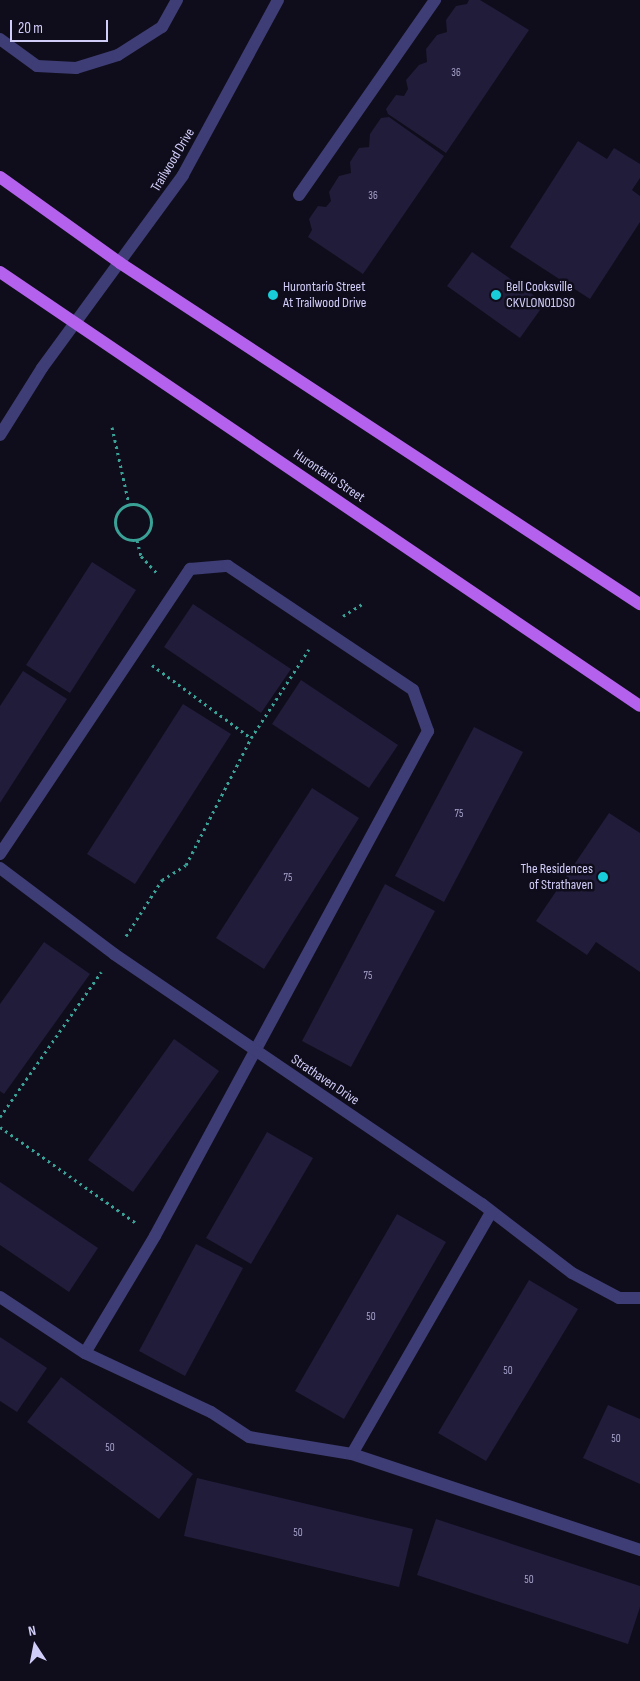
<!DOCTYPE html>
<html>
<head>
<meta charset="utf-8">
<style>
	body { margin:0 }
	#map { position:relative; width:640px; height:1681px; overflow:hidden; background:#0f0d1b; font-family:"Sofia Sans Condensed",sans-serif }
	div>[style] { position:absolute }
	.building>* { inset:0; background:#211c3a }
	.path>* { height:3px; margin-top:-1.5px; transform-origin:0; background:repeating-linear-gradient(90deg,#3aa197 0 2.5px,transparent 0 6.5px) }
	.path>.ring { margin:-1.5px; padding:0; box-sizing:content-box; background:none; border:3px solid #3aa197; border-radius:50% }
	.minor>* { height:12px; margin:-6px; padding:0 6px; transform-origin:6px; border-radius:6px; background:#3e3d75 }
	.major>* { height:12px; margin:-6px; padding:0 6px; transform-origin:6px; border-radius:6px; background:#b461ed }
	.dots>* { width:14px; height:14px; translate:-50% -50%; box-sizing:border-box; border:2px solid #0f0d1b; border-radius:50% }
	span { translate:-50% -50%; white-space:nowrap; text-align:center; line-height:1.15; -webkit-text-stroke:5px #0f0d1b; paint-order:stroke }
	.number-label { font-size:11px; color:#a5a1c9 }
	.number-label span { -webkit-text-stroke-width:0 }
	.street-label { font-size:14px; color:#d1cdf9 }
	.poi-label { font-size:14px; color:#d1cdf9 }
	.left { translate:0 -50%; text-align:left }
	.right { translate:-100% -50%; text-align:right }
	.north { position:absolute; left:10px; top:1621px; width:50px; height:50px; -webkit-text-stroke:4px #0f0d1b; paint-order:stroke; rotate:349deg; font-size:14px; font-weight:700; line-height:20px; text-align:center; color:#d1cdf9 }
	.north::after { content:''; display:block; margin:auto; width:18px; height:22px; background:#d1cdf9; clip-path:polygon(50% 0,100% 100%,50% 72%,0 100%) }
	.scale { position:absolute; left:10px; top:20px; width:98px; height:22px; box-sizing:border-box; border:2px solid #d1cdf9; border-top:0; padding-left:6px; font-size:15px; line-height:18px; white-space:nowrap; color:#d1cdf9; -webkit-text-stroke:4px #0f0d1b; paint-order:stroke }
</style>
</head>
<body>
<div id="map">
	<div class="building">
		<div style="clip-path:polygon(469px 0,480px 0,529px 30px,446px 153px,388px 114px,386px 109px,396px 95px,404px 96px,408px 89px,406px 80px,419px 65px,427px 62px,426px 49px,437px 35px,447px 32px,446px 20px,456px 6px,467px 4px)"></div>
		<div style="clip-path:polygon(389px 117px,444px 156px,363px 274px,308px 237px,312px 230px,309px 219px,318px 206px,326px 207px,331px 201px,329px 192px,339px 176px,351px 173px,350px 162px,359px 148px,369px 147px,370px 134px,381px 118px)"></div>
		<div style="clip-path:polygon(578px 141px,607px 159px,614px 148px,640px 164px,640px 178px,632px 190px,640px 196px,640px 222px,590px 299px,510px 247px)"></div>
		<div style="clip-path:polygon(472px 252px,545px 303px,520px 338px,447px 286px)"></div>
		<div style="clip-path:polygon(92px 562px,136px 590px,70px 693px,26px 665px)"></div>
		<div style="clip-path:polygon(193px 604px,291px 669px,261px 713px,164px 647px)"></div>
		<div style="clip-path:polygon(23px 671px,67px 699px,0 803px,0 706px)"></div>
		<div style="clip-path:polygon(301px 680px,398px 745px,369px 788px,272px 724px)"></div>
		<div style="clip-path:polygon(183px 704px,231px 734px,135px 884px,87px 854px)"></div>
		<div style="clip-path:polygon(474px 727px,523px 752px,444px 902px,395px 876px)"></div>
		<div style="clip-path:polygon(312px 788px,359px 818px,264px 969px,216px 938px)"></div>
		<div style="clip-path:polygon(609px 813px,640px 833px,640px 972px,596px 942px,587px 955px,536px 921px)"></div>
		<div style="clip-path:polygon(385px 884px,435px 911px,351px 1067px,302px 1041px)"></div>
		<div style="clip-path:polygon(44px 942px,90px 974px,4px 1094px,0 1091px,0 1004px)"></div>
		<div style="clip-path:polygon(174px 1039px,219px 1071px,133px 1192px,88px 1160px)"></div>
		<div style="clip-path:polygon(267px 1132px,313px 1158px,251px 1264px,206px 1238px)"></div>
		<div style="clip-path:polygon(0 1182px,98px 1248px,69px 1292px,0 1245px)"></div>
		<div style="clip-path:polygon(397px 1214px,446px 1242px,344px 1419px,295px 1391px)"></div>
		<div style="clip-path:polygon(196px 1244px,243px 1268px,185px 1376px,139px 1351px)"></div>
		<div style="clip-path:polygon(529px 1280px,578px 1309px,486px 1461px,438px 1433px)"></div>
		<div style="clip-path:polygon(0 1337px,47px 1368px,17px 1412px,0 1401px)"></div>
		<div style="clip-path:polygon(61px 1377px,193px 1474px,159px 1519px,27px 1422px)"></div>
		<div style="clip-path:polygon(608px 1405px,640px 1419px,640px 1484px,583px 1458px)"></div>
		<div style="clip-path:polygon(197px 1478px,413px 1529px,399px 1587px,184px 1536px)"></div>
		<div style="clip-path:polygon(436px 1519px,640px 1586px,640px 1607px,628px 1644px,417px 1575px)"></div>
	</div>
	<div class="path">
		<div style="left:112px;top:427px;width:79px;rotate:77.6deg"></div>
		<div class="ring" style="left:115px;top:504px;width:33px;height:33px"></div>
		<div style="left:137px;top:540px;width:16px;rotate:76deg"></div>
		<div style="left:141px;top:556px;width:26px;rotate:47deg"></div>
		<div style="left:343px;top:616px;width:25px;rotate:-32deg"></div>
		<div style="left:152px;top:665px;width:123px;rotate:36.4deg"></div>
		<div style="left:126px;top:936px;width:67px;rotate:-57.3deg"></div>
		<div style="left:162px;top:880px;width:28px;rotate:-32deg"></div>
		<div style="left:186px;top:865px;width:143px;rotate:-62.9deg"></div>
		<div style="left:251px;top:738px;width:106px;rotate:-56.9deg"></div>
		<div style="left:0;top:1117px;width:177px;rotate:-55.1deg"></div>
		<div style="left:0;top:1127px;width:166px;rotate:35.2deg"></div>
	</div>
	<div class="minor">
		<div style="left:0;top:39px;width:46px;rotate:36.1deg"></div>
		<div style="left:37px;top:66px;width:39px;rotate:3deg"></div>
		<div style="left:76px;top:68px;width:44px;rotate:-17.2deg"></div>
		<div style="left:118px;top:55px;width:52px;rotate:-32.5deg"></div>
		<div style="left:162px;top:27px;width:31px;rotate:-61deg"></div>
		<div style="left:299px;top:195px;width:238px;rotate:-55.1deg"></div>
		<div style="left:0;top:435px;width:79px;rotate:-57.9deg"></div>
		<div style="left:42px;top:368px;width:239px;rotate:-53.8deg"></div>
		<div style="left:183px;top:175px;width:199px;rotate:-61.5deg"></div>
		<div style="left:0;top:854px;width:343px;rotate:-56.3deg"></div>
		<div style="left:190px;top:569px;width:38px;rotate:-5deg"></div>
		<div style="left:228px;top:566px;width:223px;rotate:33.8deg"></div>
		<div style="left:413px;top:690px;width:44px;rotate:69.9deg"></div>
		<div style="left:428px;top:731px;width:574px;rotate:118.4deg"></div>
		<div style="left:155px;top:1236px;width:136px;rotate:120.9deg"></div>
		<div style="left:0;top:868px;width:143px;rotate:37deg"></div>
		<div style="left:114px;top:954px;width:445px;rotate:34.2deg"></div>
		<div style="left:482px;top:1204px;width:113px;rotate:37.5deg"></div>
		<div style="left:572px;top:1273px;width:53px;rotate:28deg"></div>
		<div style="left:619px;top:1298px;width:21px"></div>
		<div style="left:0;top:1297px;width:102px;rotate:33.4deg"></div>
		<div style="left:85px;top:1353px;width:139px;rotate:25.1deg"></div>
		<div style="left:211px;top:1412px;width:45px;rotate:33.3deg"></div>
		<div style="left:249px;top:1437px;width:104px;rotate:9.4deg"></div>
		<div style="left:352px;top:1454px;width:304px;rotate:18.4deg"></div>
		<div style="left:352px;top:1454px;width:279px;rotate:-60.1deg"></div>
	</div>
	<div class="major">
		<div style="left:0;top:177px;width:148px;rotate:35.6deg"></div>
		<div style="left:120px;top:263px;width:622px;rotate:33.26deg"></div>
		<div style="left:0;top:272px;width:773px;rotate:34.14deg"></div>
	</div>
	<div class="dots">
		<div style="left:273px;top:295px;background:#19ccd9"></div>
		<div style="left:496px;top:295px;background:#19ccd9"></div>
		<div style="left:603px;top:877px;background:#19ccd9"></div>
	</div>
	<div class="number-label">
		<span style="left:456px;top:73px">36</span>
		<span style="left:373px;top:196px">36</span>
		<span style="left:459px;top:814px">75</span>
		<span style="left:288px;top:878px">75</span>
		<span style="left:368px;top:976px">75</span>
		<span style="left:371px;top:1317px">50</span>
		<span style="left:508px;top:1371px">50</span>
		<span style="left:616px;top:1439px">50</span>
		<span style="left:110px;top:1448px">50</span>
		<span style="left:298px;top:1533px">50</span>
		<span style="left:529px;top:1580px">50</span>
	</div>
	<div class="street-label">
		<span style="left:173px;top:160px;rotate:-59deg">Trailwood Drive</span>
		<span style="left:329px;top:476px;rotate:34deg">Hurontario Street</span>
		<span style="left:325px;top:1080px;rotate:34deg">Strathaven Drive</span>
	</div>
	<div class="poi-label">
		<span class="left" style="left:283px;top:295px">Hurontario Street<br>At Trailwood Drive</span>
		<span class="left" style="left:506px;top:295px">Bell Cooksville<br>CKVLON01DS0</span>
		<span class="right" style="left:593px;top:877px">The Residences<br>of Strathaven</span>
	</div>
	<div class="north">N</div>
	<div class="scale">20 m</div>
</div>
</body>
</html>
